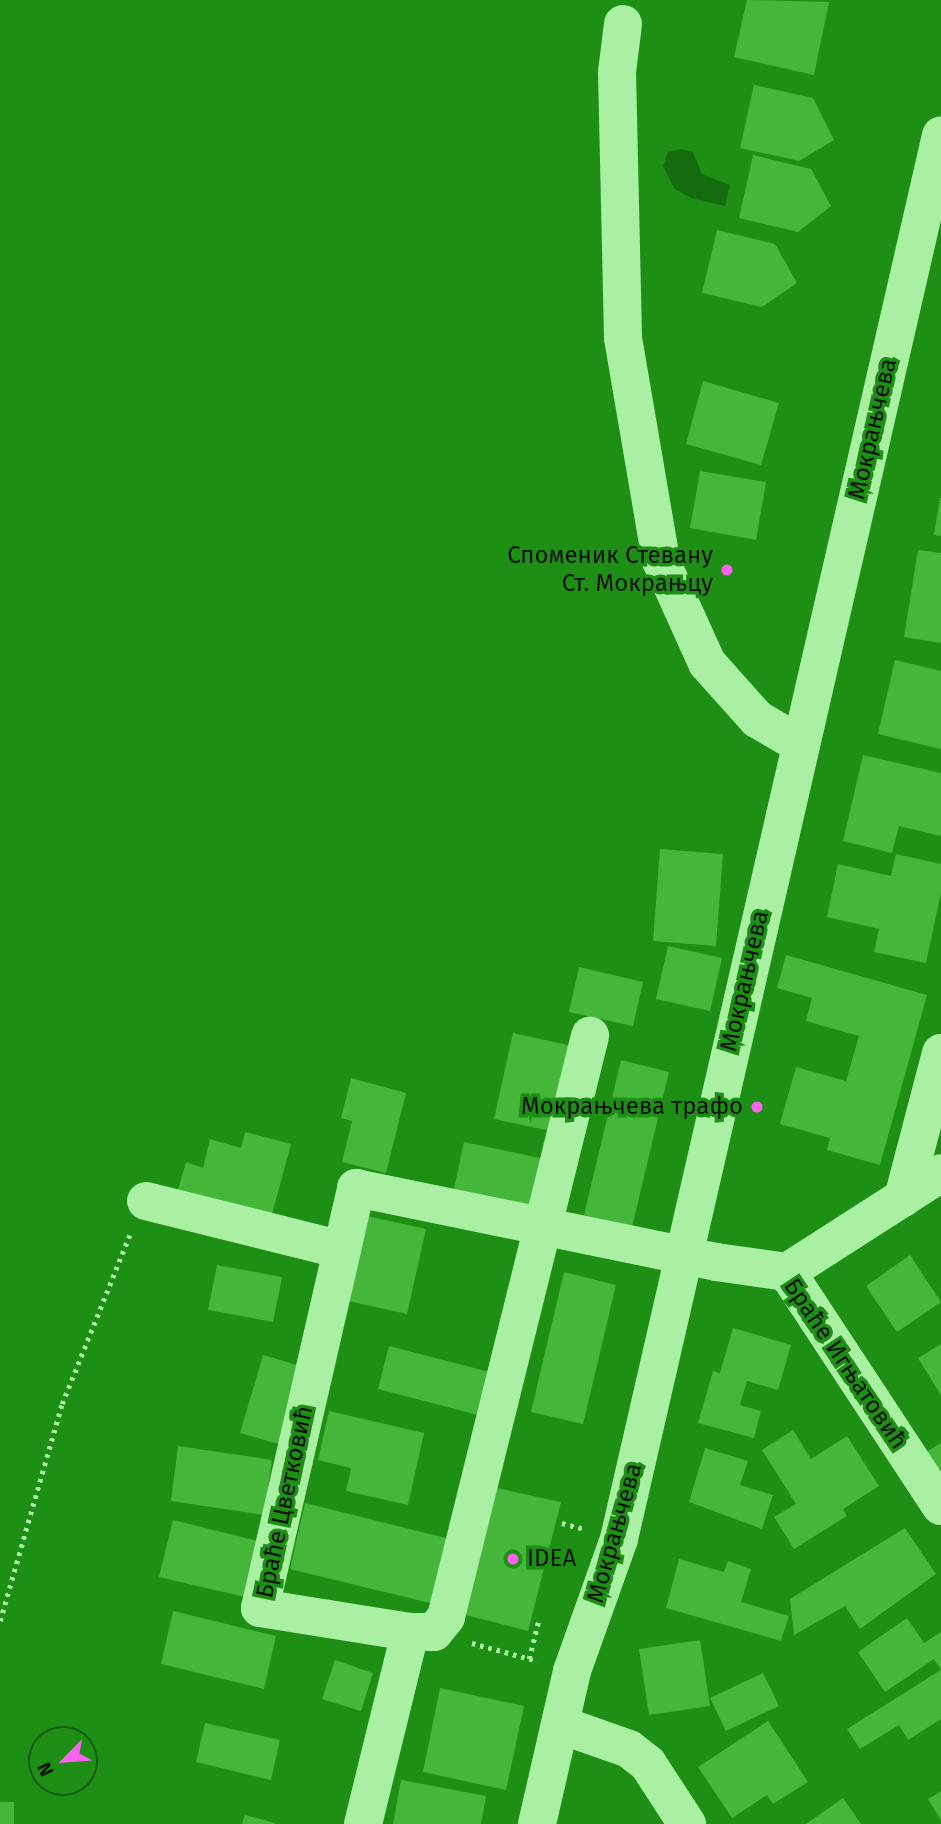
<!DOCTYPE html>
<html>
<head>
<meta charset="utf-8">
<style>
	body { margin:0 }
	#map { position:relative; width:941px; height:1824px; overflow:hidden; background:#1e8f15; font-family:"Fira Sans",sans-serif }
	div>[style] { position:absolute }
	.water>* { inset:0; background:#146c0e }
	.building>* { inset:0; background:#44b63a }
	.path>* { height:4.5px; margin-top:-2.25px; transform-origin:0; background:repeating-linear-gradient(90deg,#a9f0a2 0 3.5px,transparent 0 8.5px) }
	.minor>* { height:38px; margin:-19px; padding:0 19px; transform-origin:19px; border-radius:19px; background:#a9f0a2 }
	.dots>* { width:19px; height:19px; translate:-50% -50%; box-sizing:border-box; border:4px solid #1e8f15; border-radius:50% }
	span { translate:-50% -50%; white-space:nowrap; text-align:center; line-height:1.15; -webkit-text-stroke:7px #1e8f15; paint-order:stroke }
	.street-label { font-size:24px; color:#111 }
	.poi-label { font-size:24px; color:#111 }
	.right { translate:-100% -50%; text-align:right }
	.left { translate:0 -50%; text-align:left }
	.north { position:absolute; left:28px; top:1726px; width:70px; height:70px; box-sizing:border-box; background:#1e8f15; border:2px solid #195d13; border-radius:50%; rotate:245deg; font-size:19px; font-weight:700; line-height:28px; text-align:center; color:#111 }
	.north::after { content:''; display:block; margin:auto; width:24px; height:32px; background:#ff61f3; clip-path:polygon(50% 0,100% 100%,50% 72%,0 100%) }
</style>
</head>
<body>
<div id="map">
	<div class="water">
		<div style="clip-path:polygon(681px 149px,693px 152px,702px 174px,730px 185px,725px 206px,691px 198px,674px 188px,663px 166px,668px 152px)"></div>
	</div>
	<div class="building">
		<div style="clip-path:polygon(747px 0,829px 2px,814px 75px,734px 57px)"></div>
		<div style="clip-path:polygon(754px 85px,813px 98px,834px 140px,799px 161px,740px 148px)"></div>
		<div style="clip-path:polygon(753px 155px,811px 169px,831px 206px,798px 232px,739px 218px)"></div>
		<div style="clip-path:polygon(717px 230px,775px 244px,797px 283px,762px 307px,702px 293px)"></div>
		<div style="clip-path:polygon(703px 381px,779px 403px,761px 465px,686px 444px)"></div>
		<div style="clip-path:polygon(700px 471px,766px 482px,756px 540px,690px 528px)"></div>
		<div style="clip-path:polygon(940px 498px,941px 498px,941px 536px,934px 535px)"></div>
		<div style="clip-path:polygon(918px 550px,941px 553px,941px 643px,904px 637px)"></div>
		<div style="clip-path:polygon(895px 660px,941px 671px,941px 749px,878px 734px)"></div>
		<div style="clip-path:polygon(863px 755px,941px 773px,941px 836px,899px 826px,892px 853px,843px 841px)"></div>
		<div style="clip-path:polygon(660px 849px,723px 854px,716px 946px,653px 941px)"></div>
		<div style="clip-path:polygon(896px 854px,941px 864px,941px 893px,926px 963px,874px 952px,879px 929px,827px 917px,838px 864px,891px 876px)"></div>
		<div style="clip-path:polygon(668px 946px,722px 958px,710px 1011px,656px 999px)"></div>
		<div style="clip-path:polygon(786px 955px,927px 995px,880px 1165px,827px 1150px,830px 1138px,780px 1124px,796px 1067px,846px 1081px,859px 1036px,806px 1021px,812px 998px,777px 988px)"></div>
		<div style="clip-path:polygon(579px 967px,643px 982px,633px 1026px,569px 1012px)"></div>
		<div style="clip-path:polygon(513px 1033px,573px 1046px,555px 1132px,494px 1119px)"></div>
		<div style="clip-path:polygon(621px 1060px,669px 1072px,632px 1227px,584px 1215px)"></div>
		<div style="clip-path:polygon(351px 1078px,406px 1093px,386px 1173px,342px 1162px,352px 1121px,341px 1118px)"></div>
		<div style="clip-path:polygon(245px 1132px,291px 1144px,268px 1229px,174px 1204px,186px 1162px,203px 1168px,210px 1139px,241px 1148px)"></div>
		<div style="clip-path:polygon(464px 1142px,544px 1159px,532px 1215px,452px 1198px)"></div>
		<div style="clip-path:polygon(367px 1216px,426px 1229px,407px 1314px,348px 1301px)"></div>
		<div style="clip-path:polygon(910px 1255px,941px 1302px,897px 1332px,866px 1286px)"></div>
		<div style="clip-path:polygon(217px 1265px,282px 1277px,273px 1322px,208px 1310px)"></div>
		<div style="clip-path:polygon(564px 1272px,616px 1285px,583px 1424px,531px 1412px)"></div>
		<div style="clip-path:polygon(733px 1328px,791px 1345px,778px 1390px,747px 1381px,740px 1405px,761px 1411px,754px 1438px,698px 1423px,713px 1371px,720px 1373px)"></div>
		<div style="clip-path:polygon(941px 1344px,941px 1395px,918px 1358px)"></div>
		<div style="clip-path:polygon(389px 1346px,497px 1374px,486px 1417px,378px 1389px)"></div>
		<div style="clip-path:polygon(263px 1355px,304px 1367px,282px 1445px,240px 1433px)"></div>
		<div style="clip-path:polygon(329px 1411px,424px 1433px,408px 1505px,346px 1491px,351px 1468px,318px 1460px)"></div>
		<div style="clip-path:polygon(793px 1430px,811px 1459px,847px 1436px,879px 1486px,843px 1509px,847px 1516px,794px 1549px,774px 1517px,796px 1504px,762px 1450px)"></div>
		<div style="clip-path:polygon(941px 1443px,941px 1469px,938px 1471px,926px 1452px)"></div>
		<div style="clip-path:polygon(178px 1446px,272px 1460px,264px 1515px,171px 1501px)"></div>
		<div style="clip-path:polygon(705px 1448px,748px 1461px,740px 1485px,773px 1495px,762px 1529px,689px 1502px)"></div>
		<div style="clip-path:polygon(497px 1488px,561px 1502px,528px 1631px,466px 1615px)"></div>
		<div style="clip-path:polygon(305px 1503px,450px 1539px,434px 1604px,290px 1569px)"></div>
		<div style="clip-path:polygon(173px 1520px,258px 1541px,245px 1597px,159px 1577px)"></div>
		<div style="clip-path:polygon(905px 1528px,936px 1574px,860px 1629px,845px 1606px,794px 1635px,790px 1599px)"></div>
		<div style="clip-path:polygon(679px 1559px,724px 1572px,728px 1561px,751px 1569px,741px 1602px,789px 1616px,781px 1641px,666px 1608px)"></div>
		<div style="clip-path:polygon(173px 1611px,276px 1636px,264px 1689px,161px 1664px)"></div>
		<div style="clip-path:polygon(907px 1618px,924px 1643px,941px 1632px,941px 1719px,908px 1740px,899px 1725px,860px 1749px,847px 1729px,941px 1670px,934px 1659px,885px 1692px,858px 1652px)"></div>
		<div style="clip-path:polygon(700px 1640px,710px 1706px,649px 1715px,639px 1649px)"></div>
		<div style="clip-path:polygon(335px 1660px,373px 1673px,361px 1711px,322px 1699px)"></div>
		<div style="clip-path:polygon(763px 1673px,779px 1706px,726px 1731px,710px 1698px)"></div>
		<div style="clip-path:polygon(440px 1688px,524px 1706px,506px 1790px,423px 1772px)"></div>
		<div style="clip-path:polygon(768px 1721px,808px 1782px,773px 1804px,767px 1795px,732px 1818px,698px 1767px)"></div>
		<div style="clip-path:polygon(205px 1723px,280px 1740px,271px 1780px,196px 1762px)"></div>
		<div style="clip-path:polygon(401px 1780px,486px 1796px,481px 1824px,393px 1824px)"></div>
		<div style="clip-path:polygon(941px 1791px,941px 1820px,928px 1799px)"></div>
		<div style="clip-path:polygon(843px 1798px,861px 1824px,806px 1824px)"></div>
		<div style="clip-path:polygon(0 1802px,14px 1802px,14px 1824px,0 1824px)"></div>
		<div style="clip-path:polygon(245px 1815px,275px 1823px,275px 1824px,242px 1824px)"></div>
	</div>
	<div class="path">
		<div style="left:562px;top:1523px;width:23px;rotate:15deg"></div>
		<div style="left:0;top:1621px;width:226px;rotate:-74.1deg"></div>
		<div style="left:62px;top:1404px;width:183px;rotate:-68.2deg"></div>
		<div style="left:472px;top:1643px;width:68px;rotate:15.3deg"></div>
		<div style="left:529px;top:1659px;width:38px;rotate:-76deg"></div>
	</div>
	<div class="minor">
		<div style="left:623px;top:24px;width:48px;rotate:97.1deg"></div>
		<div style="left:617px;top:72px;width:266px;rotate:88.7deg"></div>
		<div style="left:623px;top:338px;width:226px;rotate:80.3deg"></div>
		<div style="left:661px;top:561px;width:112px;rotate:65.7deg"></div>
		<div style="left:707px;top:663px;width:75px;rotate:48.2deg"></div>
		<div style="left:757px;top:719px;width:50px;rotate:30.2deg"></div>
		<div style="left:903px;top:1198px;width:150px;rotate:-75.3deg"></div>
		<div style="left:146px;top:1201px;width:202px;rotate:14deg"></div>
		<div style="left:787px;top:1272px;width:183px;rotate:-32.7deg"></div>
		<div style="left:410px;top:1632px;width:24px"></div>
		<div style="left:434px;top:1632px;width:19px;rotate:-51deg"></div>
		<div style="left:446px;top:1617px;width:599px;rotate:-76.08deg"></div>
		<div style="left:561px;top:1725px;width:72px;rotate:19.4deg"></div>
		<div style="left:629px;top:1749px;width:24px;rotate:38deg"></div>
		<div style="left:648px;top:1764px;width:72px;rotate:57deg"></div>
		<div style="left:363px;top:1824px;width:198px;rotate:-76.2deg"></div>
		<div style="left:410px;top:1632px;width:152px;rotate:-170.9deg"></div>
		<div style="left:260px;top:1608px;width:431px;rotate:-77.1deg"></div>
		<div style="left:356px;top:1188px;width:368px;rotate:11.6deg"></div>
		<div style="left:716px;top:1262px;width:72px;rotate:8deg"></div>
		<div style="left:787px;top:1272px;width:280px;rotate:56.7deg"></div>
		<div style="left:537px;top:1824px;width:157px;rotate:-77.1deg"></div>
		<div style="left:572px;top:1671px;width:140px;rotate:-70.4deg"></div>
		<div style="left:619px;top:1539px;width:1440px;rotate:-77.08deg"></div>
	</div>
	<div class="dots">
		<div style="left:727px;top:570px;background:#ff61f3"></div>
		<div style="left:757px;top:1107px;background:#ff61f3"></div>
		<div style="left:513px;top:1559px;background:#ff61f3"></div>
	</div>
	<div class="street-label">
		<span style="left:873px;top:429px;rotate:-77deg">Мокрањчева</span>
		<span style="left:745px;top:981px;rotate:-77deg">Мокрањчева</span>
		<span style="left:845px;top:1364px;rotate:56deg">Браће Игњатовић</span>
		<span style="left:285px;top:1502px;rotate:-78deg">Браће Цветковић</span>
		<span style="left:615px;top:1533px;rotate:-74deg">Мокрањчева</span>
	</div>
	<div class="poi-label">
		<span class="right" style="left:713px;top:570px">Споменик Стевану<br>Ст. Мокрањцу</span>
		<span class="right" style="left:743px;top:1107px">Мокрањчева трафо</span>
		<span class="left" style="left:527px;top:1559px">IDEA</span>
	</div>
	<div class="north">N</div>
</div>
</body>
</html>
